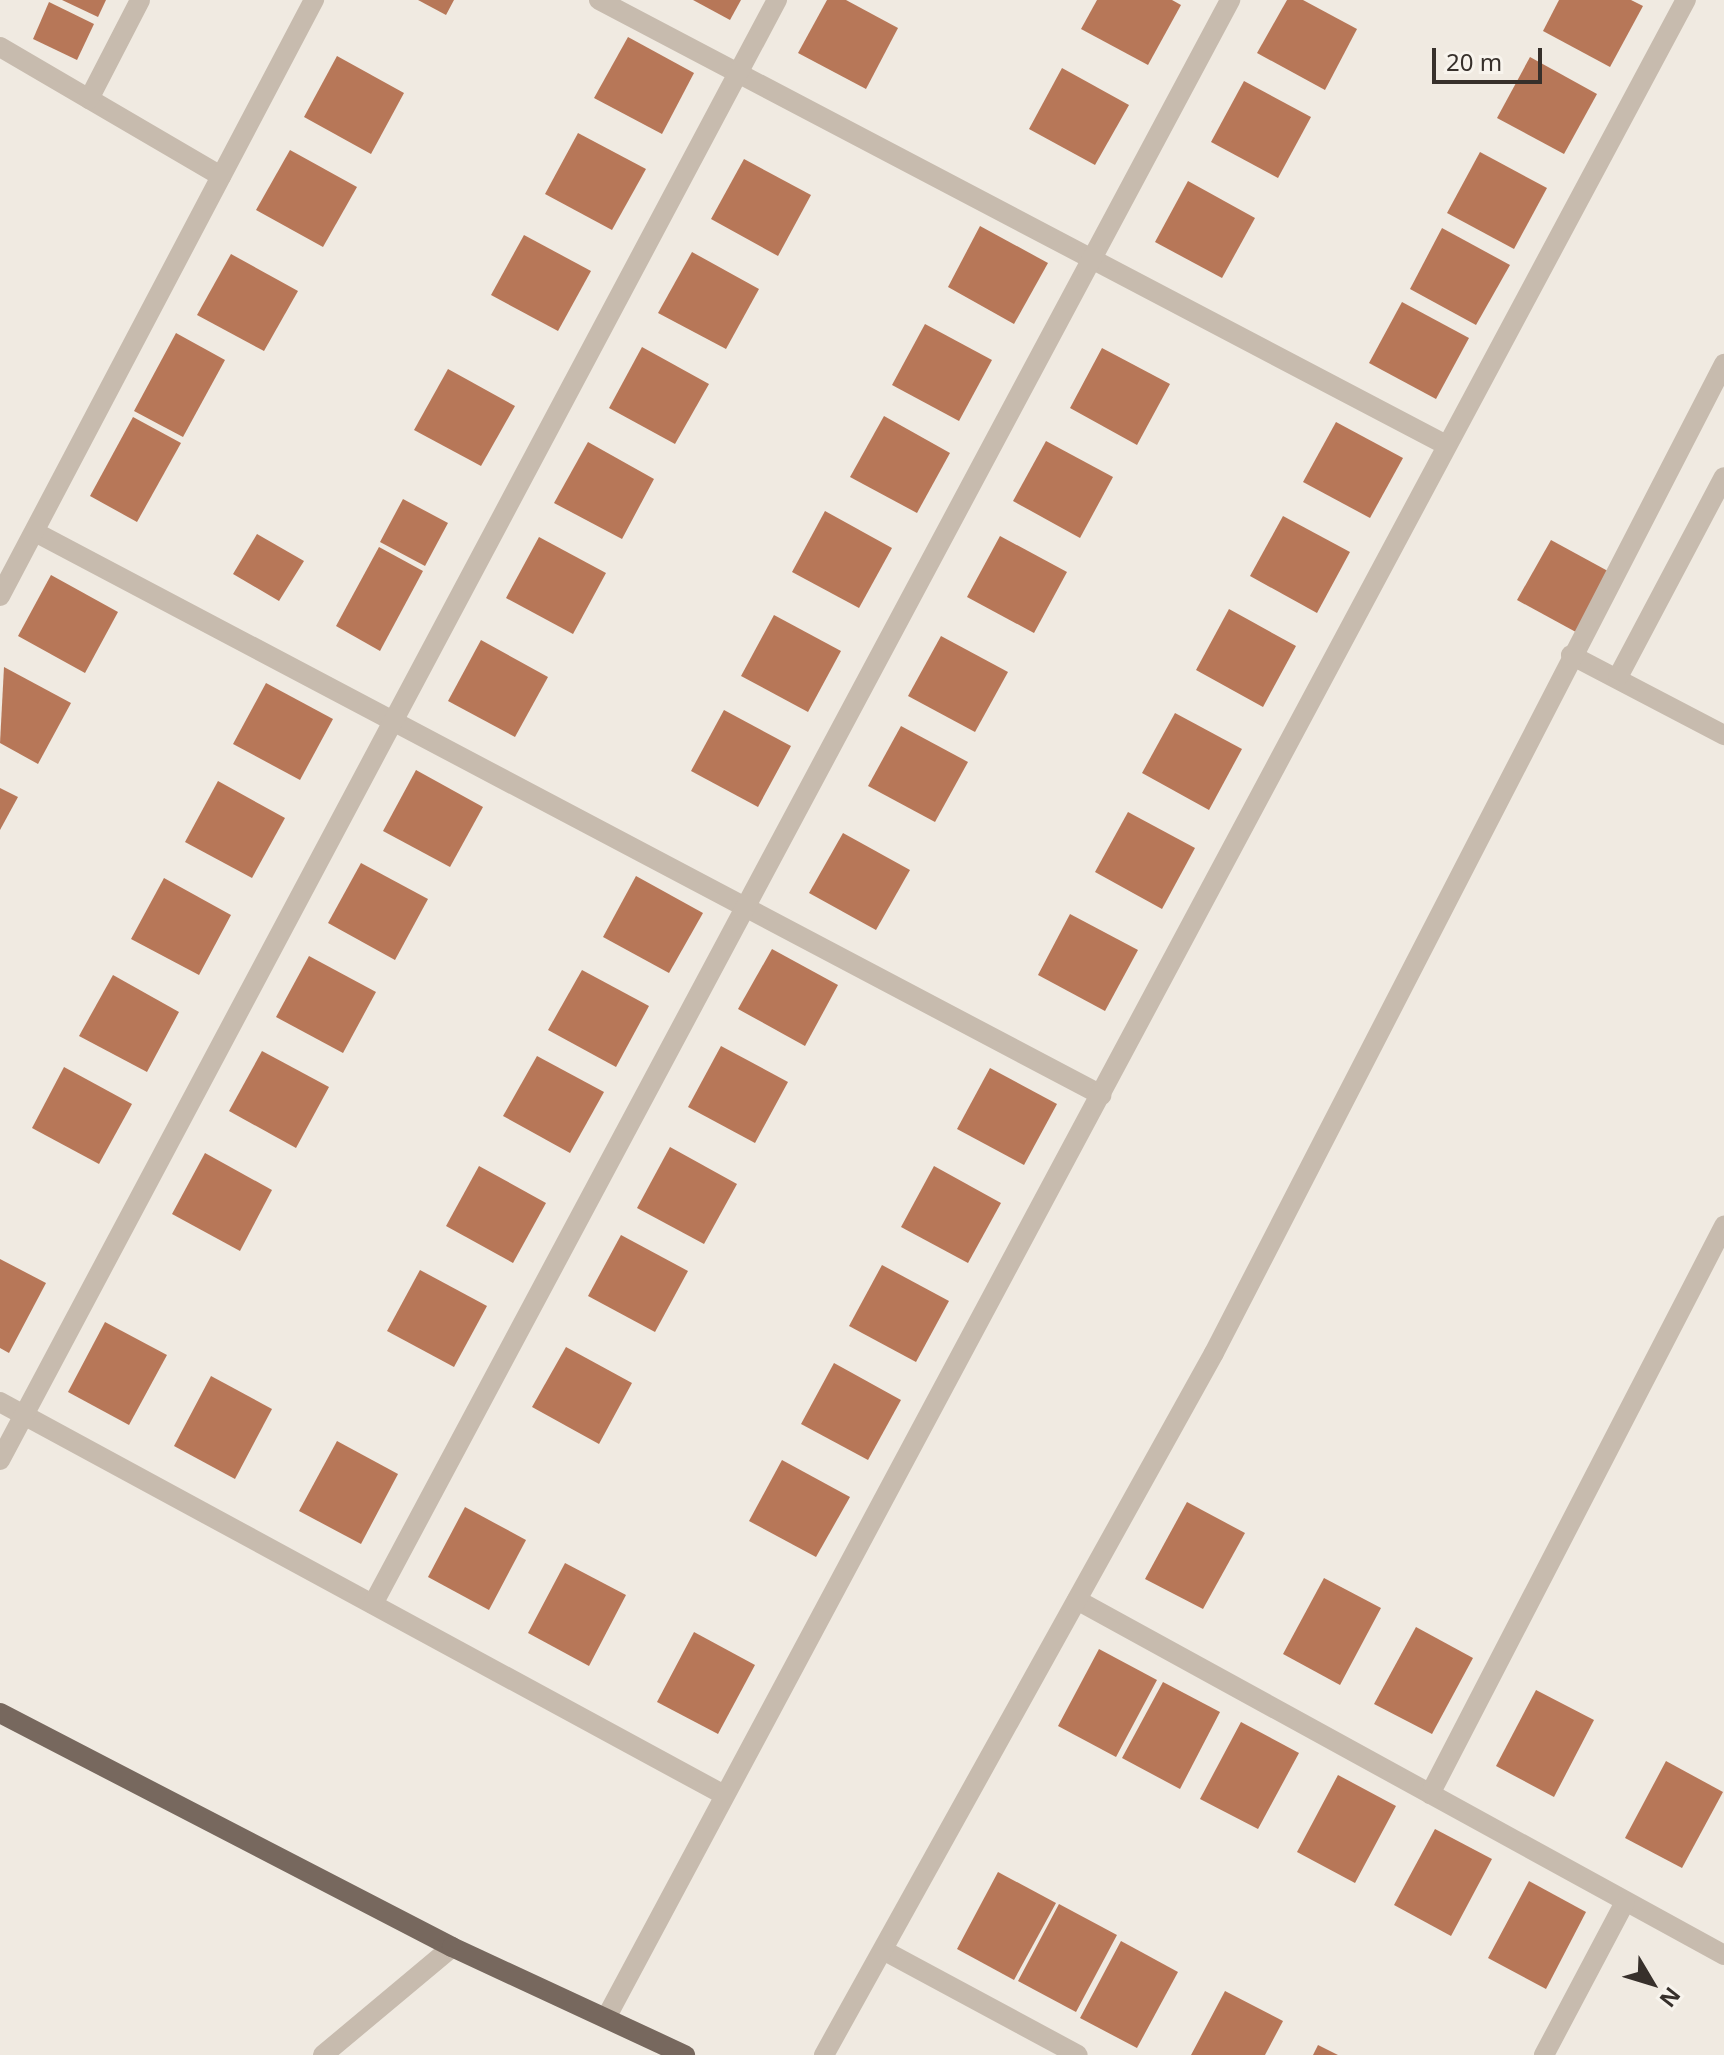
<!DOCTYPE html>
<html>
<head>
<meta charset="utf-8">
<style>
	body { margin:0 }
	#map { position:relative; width:1724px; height:2055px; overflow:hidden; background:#f0eae1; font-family:"Noto Sans",sans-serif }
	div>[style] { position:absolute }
	.building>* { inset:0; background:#b77758 }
	.minor>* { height:20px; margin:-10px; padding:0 10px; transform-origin:10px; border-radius:10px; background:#c7bbae }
	.major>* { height:20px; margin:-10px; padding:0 10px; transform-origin:10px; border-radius:10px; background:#77685e }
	span { translate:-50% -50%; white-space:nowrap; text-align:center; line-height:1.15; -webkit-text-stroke:7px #f8f4ed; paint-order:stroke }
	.north { position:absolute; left:1612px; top:1943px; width:80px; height:80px; -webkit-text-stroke:6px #f8f4ed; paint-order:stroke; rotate:128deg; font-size:22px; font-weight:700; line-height:32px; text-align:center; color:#37302b }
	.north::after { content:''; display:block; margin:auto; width:28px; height:36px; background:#37302b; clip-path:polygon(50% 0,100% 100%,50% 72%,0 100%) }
	.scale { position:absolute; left:1432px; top:48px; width:110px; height:36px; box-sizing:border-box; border:4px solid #37302b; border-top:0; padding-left:10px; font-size:24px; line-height:28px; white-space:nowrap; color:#37302b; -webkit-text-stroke:6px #f8f4ed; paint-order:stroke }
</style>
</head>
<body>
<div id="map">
	<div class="building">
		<div style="clip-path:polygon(62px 0,106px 0,98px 17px)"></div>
		<div style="clip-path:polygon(418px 0,454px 0,446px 15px)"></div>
		<div style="clip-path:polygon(693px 0,741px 0,730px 20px)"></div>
		<div style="clip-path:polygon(827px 0,846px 0,898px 28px,866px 89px,798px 53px)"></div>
		<div style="clip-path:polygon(1097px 0,1172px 0,1181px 5px,1148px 65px,1081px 29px)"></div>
		<div style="clip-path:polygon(1287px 0,1303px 0,1357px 29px,1325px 90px,1257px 53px)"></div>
		<div style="clip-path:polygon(1559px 0,1631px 0,1643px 6px,1610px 67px,1543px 31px)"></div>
		<div style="clip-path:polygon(49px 2px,94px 24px,77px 60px,33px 39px)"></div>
		<div style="clip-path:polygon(628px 37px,694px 73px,662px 134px,594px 98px)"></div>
		<div style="clip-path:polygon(337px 56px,404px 93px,371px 154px,304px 117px)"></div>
		<div style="clip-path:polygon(1530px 57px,1597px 94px,1564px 154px,1497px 118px)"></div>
		<div style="clip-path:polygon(1062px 68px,1129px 105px,1095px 165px,1029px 129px)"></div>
		<div style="clip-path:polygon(1244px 81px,1311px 117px,1278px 178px,1211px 142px)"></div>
		<div style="clip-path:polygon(578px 133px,646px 169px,612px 230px,545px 194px)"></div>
		<div style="clip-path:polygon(290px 150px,357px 187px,323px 247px,256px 210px)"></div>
		<div style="clip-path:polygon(1480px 152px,1547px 188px,1514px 249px,1447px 213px)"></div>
		<div style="clip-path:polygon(744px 159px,811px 195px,778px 256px,711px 219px)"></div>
		<div style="clip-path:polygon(1188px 181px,1255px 218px,1222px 278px,1155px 242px)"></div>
		<div style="clip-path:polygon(980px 226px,1048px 263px,1014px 324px,948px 287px)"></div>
		<div style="clip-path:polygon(1442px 228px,1510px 265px,1476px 325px,1410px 289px)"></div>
		<div style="clip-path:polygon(524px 235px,591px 271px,558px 331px,491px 295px)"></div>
		<div style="clip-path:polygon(692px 252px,759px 289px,726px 349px,658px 313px)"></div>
		<div style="clip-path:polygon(231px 254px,298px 291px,264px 351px,197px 315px)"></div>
		<div style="clip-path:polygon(1402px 302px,1469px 338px,1436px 399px,1369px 363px)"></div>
		<div style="clip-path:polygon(925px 324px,992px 360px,959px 421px,892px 385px)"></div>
		<div style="clip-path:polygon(176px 333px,225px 360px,183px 437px,134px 411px)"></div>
		<div style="clip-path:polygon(642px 347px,709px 384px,675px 444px,609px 408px)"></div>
		<div style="clip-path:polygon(1102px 348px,1170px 384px,1137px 445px,1070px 408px)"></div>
		<div style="clip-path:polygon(448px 369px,515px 406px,481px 466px,414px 430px)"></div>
		<div style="clip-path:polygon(884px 416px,950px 453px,917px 513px,850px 477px)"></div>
		<div style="clip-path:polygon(133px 417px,181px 443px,137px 522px,90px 496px)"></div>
		<div style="clip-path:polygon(1336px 422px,1403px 458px,1370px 518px,1303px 482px)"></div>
		<div style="clip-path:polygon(1046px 441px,1113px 477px,1080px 538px,1013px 501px)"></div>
		<div style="clip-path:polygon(588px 442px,654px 479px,622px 539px,554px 503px)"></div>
		<div style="clip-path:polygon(403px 499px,448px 523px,425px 566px,380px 542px)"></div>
		<div style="clip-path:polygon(825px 511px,892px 548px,859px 608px,792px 572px)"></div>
		<div style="clip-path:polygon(1283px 516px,1350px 552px,1317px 613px,1250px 576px)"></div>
		<div style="clip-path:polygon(257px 534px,304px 561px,279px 601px,233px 574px)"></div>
		<div style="clip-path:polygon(1000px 536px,1067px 572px,1034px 633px,967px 597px)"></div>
		<div style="clip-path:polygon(539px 537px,606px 573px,573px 634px,506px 598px)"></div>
		<div style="clip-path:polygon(1551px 540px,1617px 576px,1585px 637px,1517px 600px)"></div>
		<div style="clip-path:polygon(379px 547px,423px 571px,380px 651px,336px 626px)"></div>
		<div style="clip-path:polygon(51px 575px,118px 612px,85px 673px,18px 636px)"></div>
		<div style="clip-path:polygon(1229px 609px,1296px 646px,1263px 707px,1196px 670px)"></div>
		<div style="clip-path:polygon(774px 615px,841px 651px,808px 712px,741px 676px)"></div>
		<div style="clip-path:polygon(941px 636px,1008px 672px,975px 732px,908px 696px)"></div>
		<div style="clip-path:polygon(481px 640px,548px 677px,515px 737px,448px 701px)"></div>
		<div style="clip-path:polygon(4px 667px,71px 703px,38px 764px,0 743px)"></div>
		<div style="clip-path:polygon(266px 683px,333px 719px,300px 780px,233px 744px)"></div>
		<div style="clip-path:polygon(724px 710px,791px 746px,758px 807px,691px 771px)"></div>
		<div style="clip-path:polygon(1175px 713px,1242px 749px,1209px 810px,1142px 773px)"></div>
		<div style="clip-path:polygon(901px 726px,968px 762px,935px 822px,868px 786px)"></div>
		<div style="clip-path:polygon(416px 770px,483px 807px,450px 867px,383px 831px)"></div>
		<div style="clip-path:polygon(218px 781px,285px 818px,252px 878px,185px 842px)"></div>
		<div style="clip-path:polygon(0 788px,18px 797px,0 830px)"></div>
		<div style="clip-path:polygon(1128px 812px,1195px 848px,1162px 909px,1095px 872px)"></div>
		<div style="clip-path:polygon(843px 833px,910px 870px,876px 930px,809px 893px)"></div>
		<div style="clip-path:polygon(361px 863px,428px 899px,395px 960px,328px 923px)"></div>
		<div style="clip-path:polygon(636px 876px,703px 913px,669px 973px,603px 937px)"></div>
		<div style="clip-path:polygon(164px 878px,231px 915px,199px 975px,131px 939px)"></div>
		<div style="clip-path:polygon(1070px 914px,1138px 950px,1105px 1011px,1038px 975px)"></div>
		<div style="clip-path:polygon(772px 949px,838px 985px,805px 1046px,738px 1009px)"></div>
		<div style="clip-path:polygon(309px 956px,376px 992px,343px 1053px,276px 1017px)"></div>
		<div style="clip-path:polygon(582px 970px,649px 1006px,616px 1067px,548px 1030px)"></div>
		<div style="clip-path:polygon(113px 975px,179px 1012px,147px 1072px,79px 1036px)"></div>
		<div style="clip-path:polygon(721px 1046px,788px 1082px,755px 1143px,688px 1107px)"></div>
		<div style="clip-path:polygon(262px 1051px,329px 1087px,296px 1148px,229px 1111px)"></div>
		<div style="clip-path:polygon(537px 1056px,604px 1092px,570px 1153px,503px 1116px)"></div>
		<div style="clip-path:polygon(64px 1067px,132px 1104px,99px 1164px,32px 1128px)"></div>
		<div style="clip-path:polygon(990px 1068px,1057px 1104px,1024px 1165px,957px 1129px)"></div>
		<div style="clip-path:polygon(670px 1147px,737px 1184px,704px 1244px,637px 1208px)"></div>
		<div style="clip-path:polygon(205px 1153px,272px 1190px,240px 1251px,172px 1214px)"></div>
		<div style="clip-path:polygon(479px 1166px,546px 1203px,513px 1263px,446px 1226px)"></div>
		<div style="clip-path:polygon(934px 1166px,1001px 1203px,968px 1263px,901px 1227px)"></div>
		<div style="clip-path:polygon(621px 1235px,688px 1271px,655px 1332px,588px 1296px)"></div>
		<div style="clip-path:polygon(0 1259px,46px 1283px,9px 1353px,0 1348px)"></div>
		<div style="clip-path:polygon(882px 1265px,949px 1301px,916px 1362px,849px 1326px)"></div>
		<div style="clip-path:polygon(420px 1270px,487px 1306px,454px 1367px,387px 1331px)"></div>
		<div style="clip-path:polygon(105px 1322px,167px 1355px,129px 1425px,68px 1392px)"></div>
		<div style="clip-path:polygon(566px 1347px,632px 1383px,599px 1444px,532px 1407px)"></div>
		<div style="clip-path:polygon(834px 1363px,901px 1400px,868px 1460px,801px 1424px)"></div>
		<div style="clip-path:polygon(211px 1376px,272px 1409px,235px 1479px,174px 1446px)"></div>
		<div style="clip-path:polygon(337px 1441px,398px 1474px,361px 1544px,299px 1511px)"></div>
		<div style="clip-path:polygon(782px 1460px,850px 1497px,816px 1557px,749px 1521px)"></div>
		<div style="clip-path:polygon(1187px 1502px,1245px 1533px,1203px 1609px,1145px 1579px)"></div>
		<div style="clip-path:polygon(465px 1507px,526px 1540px,489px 1610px,428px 1577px)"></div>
		<div style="clip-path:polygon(565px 1563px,626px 1595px,589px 1666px,528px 1633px)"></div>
		<div style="clip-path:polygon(1324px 1578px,1381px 1608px,1340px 1685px,1283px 1654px)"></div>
		<div style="clip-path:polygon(1416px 1627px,1473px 1658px,1432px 1734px,1374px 1704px)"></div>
		<div style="clip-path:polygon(694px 1632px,755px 1665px,718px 1734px,657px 1702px)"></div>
		<div style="clip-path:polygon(1099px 1649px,1157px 1680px,1116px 1757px,1058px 1726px)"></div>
		<div style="clip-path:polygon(1163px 1682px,1220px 1712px,1180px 1789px,1122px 1758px)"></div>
		<div style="clip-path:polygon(1536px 1690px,1594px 1720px,1554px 1797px,1496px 1766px)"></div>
		<div style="clip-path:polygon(1241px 1722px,1299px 1753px,1258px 1829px,1200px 1799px)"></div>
		<div style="clip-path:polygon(1666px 1761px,1723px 1792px,1682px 1868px,1625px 1838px)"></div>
		<div style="clip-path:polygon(1338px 1775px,1396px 1806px,1355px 1883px,1297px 1852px)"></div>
		<div style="clip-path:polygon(1435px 1829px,1492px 1859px,1451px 1936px,1394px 1905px)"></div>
		<div style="clip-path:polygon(998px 1872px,1056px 1903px,1014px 1980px,957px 1949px)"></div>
		<div style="clip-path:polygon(1529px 1881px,1586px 1912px,1546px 1989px,1488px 1958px)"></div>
		<div style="clip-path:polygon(1059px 1904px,1117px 1935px,1076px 2012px,1018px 1981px)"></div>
		<div style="clip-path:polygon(1121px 1941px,1178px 1972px,1137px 2048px,1080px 2018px)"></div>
		<div style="clip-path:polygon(1225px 1991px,1283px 2021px,1265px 2055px,1191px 2055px)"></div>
		<div style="clip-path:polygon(1318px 2045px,1338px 2055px,1313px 2055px)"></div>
	</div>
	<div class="minor">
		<div style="left:599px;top:0;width:955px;rotate:27.72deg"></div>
		<div style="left:0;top:47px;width:256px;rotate:30.3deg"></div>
		<div style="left:89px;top:99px;width:111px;rotate:-62.7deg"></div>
		<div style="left:35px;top:532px;width:1206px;rotate:27.84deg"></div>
		<div style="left:0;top:596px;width:674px;rotate:-62.22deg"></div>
		<div style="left:1571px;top:655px;width:173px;rotate:27.6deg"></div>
		<div style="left:1618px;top:677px;width:226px;rotate:-62.1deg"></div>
		<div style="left:0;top:1402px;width:824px;rotate:28.49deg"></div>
		<div style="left:0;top:1460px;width:1654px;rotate:-61.98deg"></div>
		<div style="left:1077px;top:1600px;width:738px;rotate:28.75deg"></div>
		<div style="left:373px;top:1604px;width:1819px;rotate:-61.88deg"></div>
		<div style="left:1430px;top:1794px;width:640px;rotate:-62.63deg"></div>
		<div style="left:883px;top:1950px;width:221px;rotate:28.3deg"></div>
		<div style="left:606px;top:2018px;width:2289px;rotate:-61.85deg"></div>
		<div style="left:323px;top:2055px;width:168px;rotate:-39.9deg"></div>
		<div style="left:824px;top:2055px;width:803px;rotate:-60.95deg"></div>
		<div style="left:1214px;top:1353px;width:1113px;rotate:-62.72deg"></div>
		<div style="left:1544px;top:2055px;width:173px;rotate:-62.1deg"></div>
	</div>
	<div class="major">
		<div style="left:0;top:1713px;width:509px;rotate:27.37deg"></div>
		<div style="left:452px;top:1947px;width:257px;rotate:24.9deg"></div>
	</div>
	<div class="north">N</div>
	<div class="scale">20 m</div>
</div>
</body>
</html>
